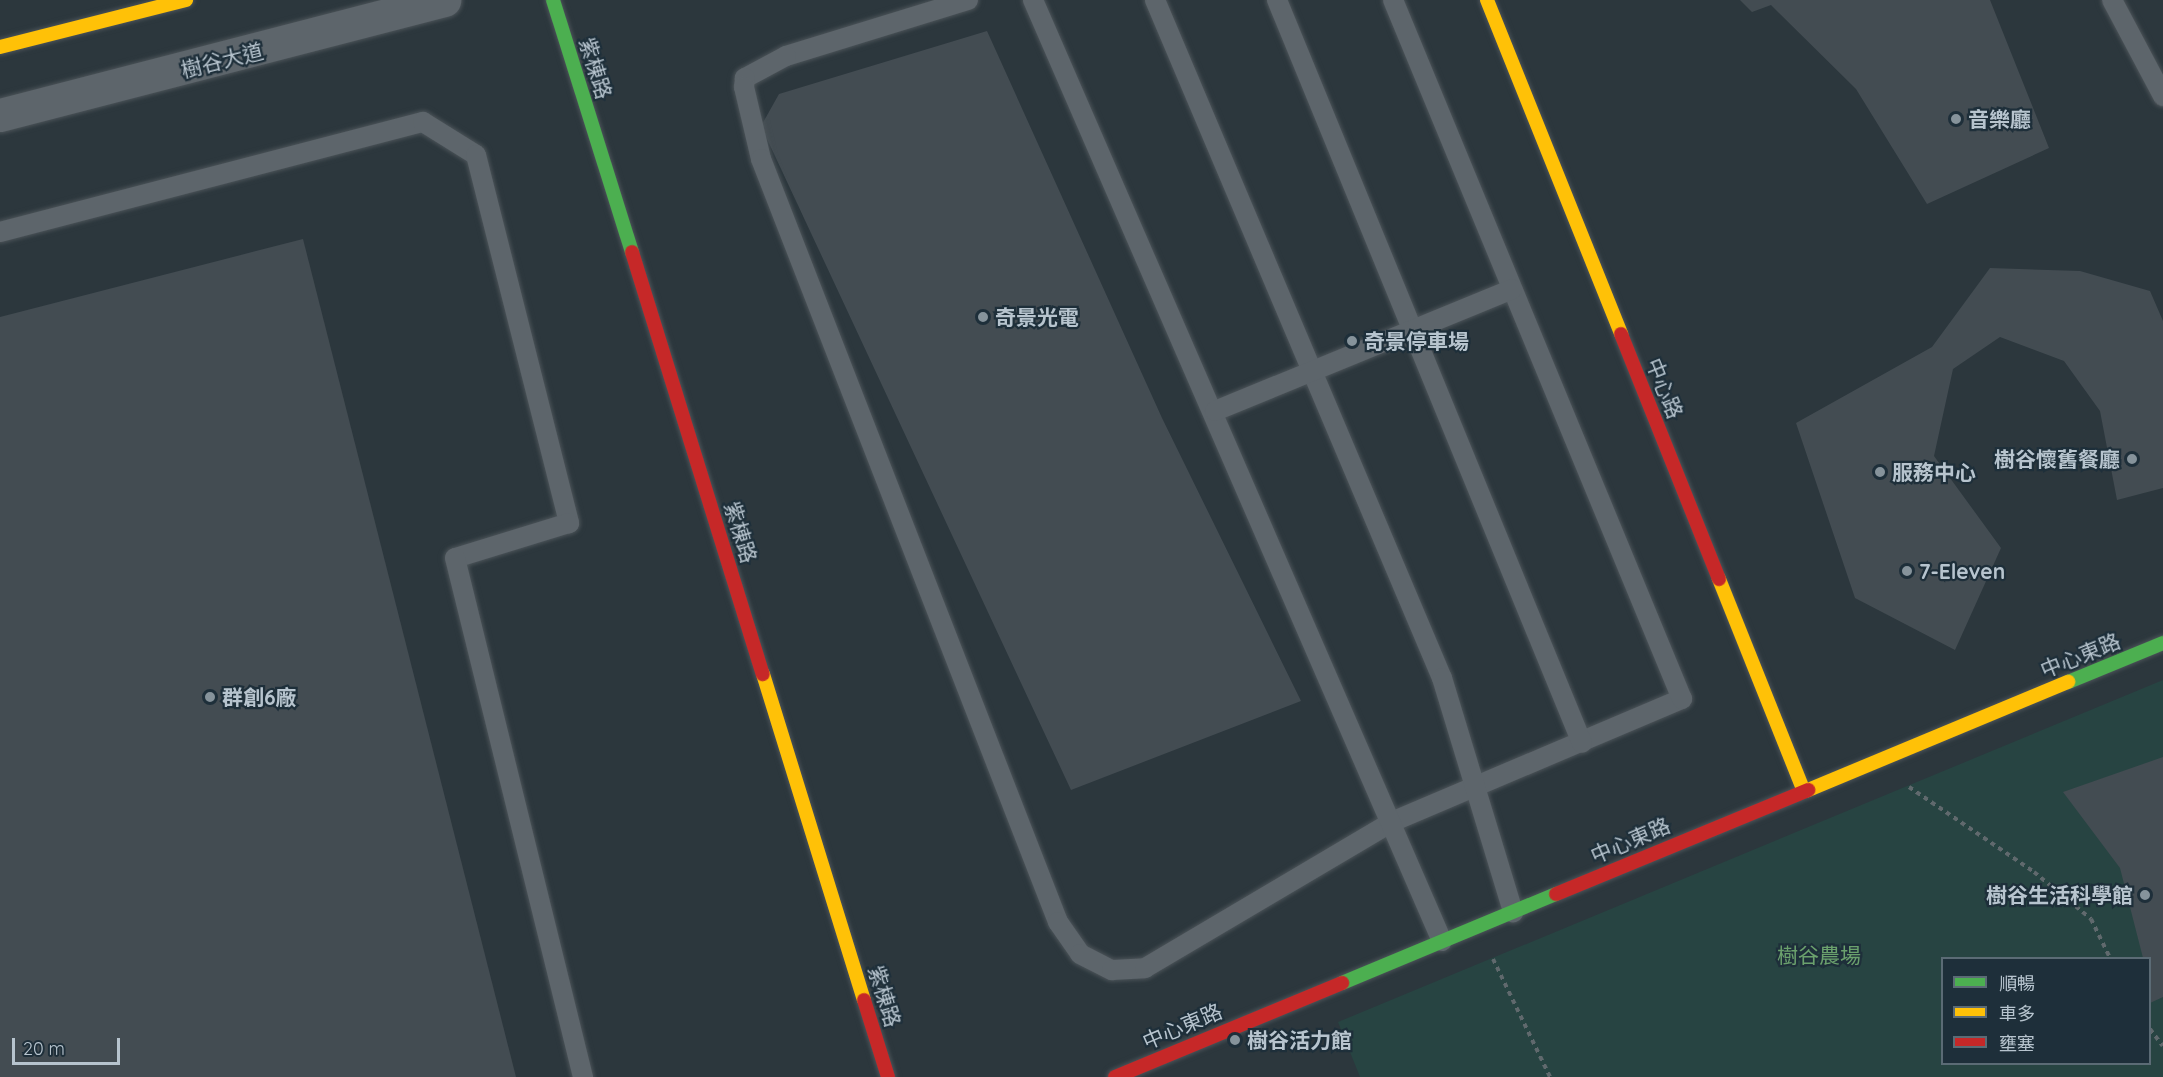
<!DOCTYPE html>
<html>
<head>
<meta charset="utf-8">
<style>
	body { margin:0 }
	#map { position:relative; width:2163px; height:1077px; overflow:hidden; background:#2c373d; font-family:Quicksand,"Noto Sans TC",sans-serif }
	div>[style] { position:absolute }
	.green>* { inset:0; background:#274442 }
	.building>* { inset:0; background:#434c52 }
	.path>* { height:4px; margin-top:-2px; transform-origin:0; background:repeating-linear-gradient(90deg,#60696d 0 4.5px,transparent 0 9px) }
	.roads { filter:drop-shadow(0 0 2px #4b5358) drop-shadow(0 0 2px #4b5358) }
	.lane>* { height:20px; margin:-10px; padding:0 10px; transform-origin:10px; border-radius:10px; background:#5d656b }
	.street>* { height:33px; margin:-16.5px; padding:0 16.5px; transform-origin:16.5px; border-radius:16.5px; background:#5d656b }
	.fast>* { height:14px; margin:-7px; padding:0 7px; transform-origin:7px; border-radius:7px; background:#4caf50 }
	.slow>* { height:14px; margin:-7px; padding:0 7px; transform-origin:7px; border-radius:7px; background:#ffc107 }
	.jam>* { height:14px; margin:-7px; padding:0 7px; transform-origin:7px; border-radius:7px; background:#c62828 }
	.dots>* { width:16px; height:16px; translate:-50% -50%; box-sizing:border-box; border:3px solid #1e2f3a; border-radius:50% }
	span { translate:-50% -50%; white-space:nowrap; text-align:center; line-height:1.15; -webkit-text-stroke:4.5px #1e2f3a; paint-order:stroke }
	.street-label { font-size:21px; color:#b7c4ce }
	.poi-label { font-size:21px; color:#b7c4ce; font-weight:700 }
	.left { translate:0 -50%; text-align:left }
	.right { translate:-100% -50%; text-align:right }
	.park-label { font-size:21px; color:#6ba16d }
	.legend { position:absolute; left:1941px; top:957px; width:210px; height:108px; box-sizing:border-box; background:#1e2f3a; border:2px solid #5b6b75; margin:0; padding:8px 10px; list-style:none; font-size:18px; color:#b7c4ce }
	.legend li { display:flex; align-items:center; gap:12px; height:30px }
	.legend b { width:30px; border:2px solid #5b6b75 }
	.scale { position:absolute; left:12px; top:1038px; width:108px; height:27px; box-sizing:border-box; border:3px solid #b7c4ce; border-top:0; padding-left:8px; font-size:18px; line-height:21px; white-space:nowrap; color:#b7c4ce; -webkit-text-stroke:4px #1e2f3a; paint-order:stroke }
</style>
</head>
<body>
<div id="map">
	<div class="green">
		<div style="clip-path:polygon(evenodd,2163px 680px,2163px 1077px,1360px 1077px,1338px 1022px,2163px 680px,1942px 958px,2150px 958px,2150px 1064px,1942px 1064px,1942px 958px)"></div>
	</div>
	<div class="building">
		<div style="clip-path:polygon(1740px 0,1990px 0,2049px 148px,1927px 204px,1856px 89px,1771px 5px,1752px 12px)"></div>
		<div style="clip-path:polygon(987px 31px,1162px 418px,1301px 701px,1071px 790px,761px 126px,779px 94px)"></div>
		<div style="clip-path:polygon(303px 239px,516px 1077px,0 1077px,0 317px)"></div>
		<div style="clip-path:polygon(1990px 268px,2080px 271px,2150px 291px,2163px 321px,2163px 488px,2117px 500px,2100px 411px,2064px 361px,2000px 337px,1953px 369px,1934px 456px,2001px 548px,1955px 650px,1855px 598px,1796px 423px,1932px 347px)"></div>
		<div style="clip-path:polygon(2163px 757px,2163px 997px,2150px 1003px,2150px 958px,2143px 958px,2120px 868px,2063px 792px)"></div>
	</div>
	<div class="path">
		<div style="left:1909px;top:787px;width:151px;rotate:34.2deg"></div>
		<div style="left:2034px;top:872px;width:74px;rotate:39.5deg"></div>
		<div style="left:2091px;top:919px;width:43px;rotate:64deg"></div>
		<div style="left:1493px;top:959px;width:131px;rotate:64.2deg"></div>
		<div style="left:2150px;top:1029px;width:21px;rotate:53deg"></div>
	</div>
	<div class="roads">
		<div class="lane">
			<div style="left:968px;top:0;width:190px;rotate:162.9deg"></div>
			<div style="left:786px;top:56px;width:47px;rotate:151.8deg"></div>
			<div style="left:745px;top:78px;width:9px;rotate:96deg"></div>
			<div style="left:744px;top:87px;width:74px;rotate:76.7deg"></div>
			<div style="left:761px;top:159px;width:819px;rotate:68.73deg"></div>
			<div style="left:1058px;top:922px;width:39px;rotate:55deg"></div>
			<div style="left:1080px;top:954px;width:36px;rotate:27deg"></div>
			<div style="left:1112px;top:970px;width:33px;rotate:-3deg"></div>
			<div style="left:1145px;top:968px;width:289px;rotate:-30.6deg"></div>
			<div style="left:1394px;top:821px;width:313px;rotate:-23deg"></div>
			<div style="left:1682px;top:699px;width:756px;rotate:-112.46deg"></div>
			<div style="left:1033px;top:0;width:1026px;rotate:66.51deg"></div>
			<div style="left:1155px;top:0;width:736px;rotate:67.06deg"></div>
			<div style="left:1442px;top:678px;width:245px;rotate:73.1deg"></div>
			<div style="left:1277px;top:0;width:803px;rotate:67.68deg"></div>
			<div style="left:2112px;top:0;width:109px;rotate:62deg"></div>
			<div style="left:0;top:232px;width:437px;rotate:-14.6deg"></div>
			<div style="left:423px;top:122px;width:62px;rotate:31.9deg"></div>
			<div style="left:476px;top:155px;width:380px;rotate:75.8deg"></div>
			<div style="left:569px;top:523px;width:119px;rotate:162.9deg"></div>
			<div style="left:455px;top:558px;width:535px;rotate:76.15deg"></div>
			<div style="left:1215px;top:411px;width:321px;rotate:-22.3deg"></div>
		</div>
		<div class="street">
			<div style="left:0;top:115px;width:459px;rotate:-14.5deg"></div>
		</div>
		<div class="fast">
			<div style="left:553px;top:0;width:264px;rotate:72.6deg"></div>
			<div style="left:2068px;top:682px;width:103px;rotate:-22.3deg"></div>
			<div style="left:1342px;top:983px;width:232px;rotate:-22.6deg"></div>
		</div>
		<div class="slow">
			<div style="left:1487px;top:0;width:360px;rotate:68.1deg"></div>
			<div style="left:0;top:47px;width:192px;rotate:-14.2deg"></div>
			<div style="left:1719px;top:579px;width:228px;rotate:68.2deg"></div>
			<div style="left:763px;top:674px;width:341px;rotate:72.8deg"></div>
			<div style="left:1808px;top:790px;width:282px;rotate:-22.6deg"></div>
		</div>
		<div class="jam">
			<div style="left:632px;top:252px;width:442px;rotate:72.8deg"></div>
			<div style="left:1621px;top:334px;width:264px;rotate:68.2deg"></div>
			<div style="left:1556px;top:894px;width:273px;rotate:-22.4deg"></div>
			<div style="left:864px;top:1000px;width:81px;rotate:72.7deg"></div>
			<div style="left:1115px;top:1077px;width:246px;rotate:-22.5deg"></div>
		</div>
	</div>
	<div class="dots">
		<div style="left:1956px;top:119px;background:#86939b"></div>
		<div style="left:983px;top:317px;background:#86939b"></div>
		<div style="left:1352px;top:341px;background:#86939b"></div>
		<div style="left:2132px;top:459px;background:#86939b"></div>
		<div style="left:1880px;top:472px;background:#86939b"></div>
		<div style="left:1907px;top:571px;background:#86939b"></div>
		<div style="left:210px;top:697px;background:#86939b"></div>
		<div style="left:2145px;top:895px;background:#86939b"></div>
		<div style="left:1235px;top:1040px;background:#86939b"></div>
	</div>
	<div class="street-label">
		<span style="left:222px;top:60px;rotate:-14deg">樹谷大道</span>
		<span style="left:596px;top:68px;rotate:73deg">紫棟路</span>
		<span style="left:1665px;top:388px;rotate:68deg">中心路</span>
		<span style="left:741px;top:532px;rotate:73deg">紫棟路</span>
		<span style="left:2080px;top:655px;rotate:-22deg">中心東路</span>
		<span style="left:1630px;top:840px;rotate:-23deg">中心東路</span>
		<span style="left:885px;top:996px;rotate:73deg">紫棟路</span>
		<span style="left:1182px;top:1026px;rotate:-23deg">中心東路</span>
	</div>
	<div class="poi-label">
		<span class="left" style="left:1968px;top:119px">音樂廳</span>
		<span class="left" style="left:995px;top:317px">奇景光電</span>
		<span class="left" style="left:1364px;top:341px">奇景停車場</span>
		<span class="right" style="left:2120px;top:459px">樹谷懷舊餐廳</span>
		<span class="left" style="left:1892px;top:472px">服務中心</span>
		<span class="left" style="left:1919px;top:571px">7-Eleven</span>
		<span class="left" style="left:222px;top:697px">群創6廠</span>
		<span class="right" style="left:2133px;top:895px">樹谷生活科學館</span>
		<span class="left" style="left:1247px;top:1040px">樹谷活力館</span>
	</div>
	<div class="park-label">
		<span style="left:1819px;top:955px">樹谷農場</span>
	</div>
	<ul class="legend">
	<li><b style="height:8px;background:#4caf50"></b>順暢</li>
	<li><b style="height:8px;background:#ffc107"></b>車多</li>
	<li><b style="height:8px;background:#c62828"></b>壅塞</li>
	</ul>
	<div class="scale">20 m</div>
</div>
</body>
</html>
